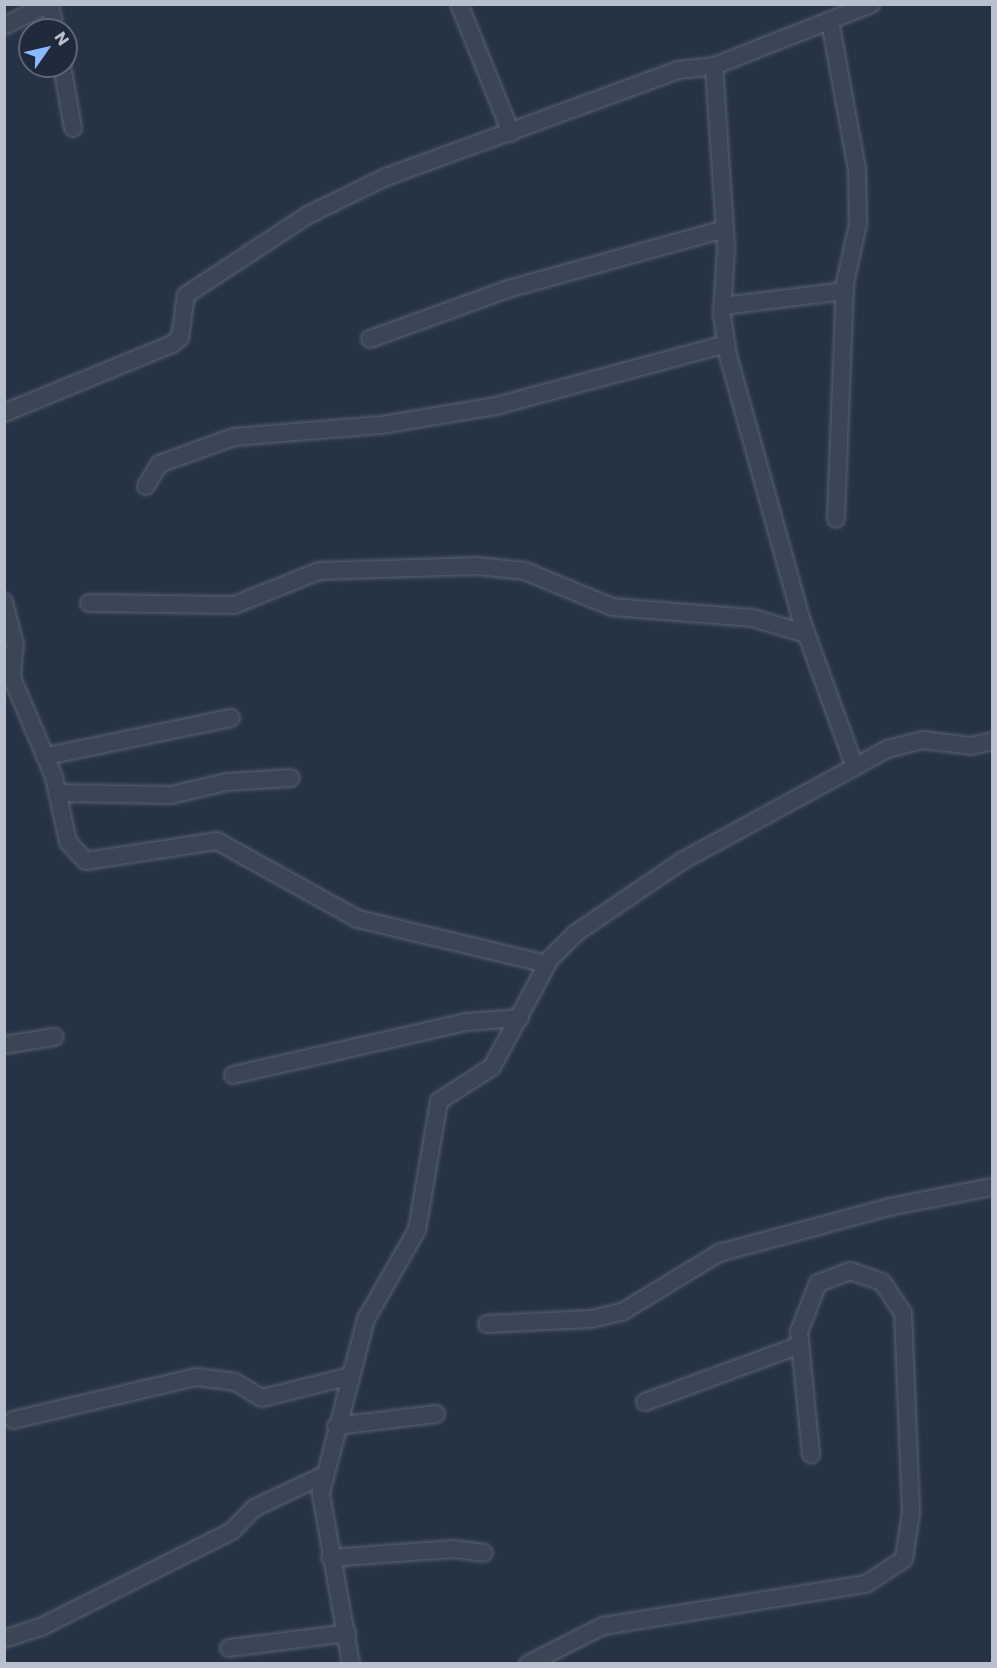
<!DOCTYPE html>
<html>
<head>
<meta charset="utf-8">
<style>
	body { margin:0 }
	#map { position:relative; width:997px; height:1668px; overflow:hidden; background:#263345; font-family:Poppins,sans-serif }
	div>[style] { position:absolute }
	.roads { filter:drop-shadow(0 0 2px #596372) drop-shadow(0 0 2px #596372) }
	.minor>* { height:16px; margin:-8px; padding:0 8px; transform-origin:8px; border-radius:8px; background:#3a4555 }
	span { translate:-50% -50%; white-space:nowrap; text-align:center; line-height:1.15; -webkit-text-stroke:4.5px #1f2a3a; paint-order:stroke }
	.frame { position:absolute; inset:0; border:6px solid #b8c0ce; pointer-events:none }
	.north { position:absolute; left:18px; top:18px; width:60px; height:60px; box-sizing:border-box; background:#1f2a3a; border:2px solid #5c6675; border-radius:50%; rotate:56deg; font-size:16px; font-weight:700; line-height:24px; text-align:center; color:#b8c0ce }
	.north::after { content:''; display:block; margin:auto; width:21px; height:27px; background:#8cb8ff; clip-path:polygon(50% 0,100% 100%,50% 72%,0 100%) }
</style>
</head>
<body>
<div id="map">
	<div class="roads">
		<div class="minor">
			<div style="left:50px;top:4px;width:26px;rotate:79deg"></div>
			<div style="left:459px;top:4px;width:139px;rotate:68deg"></div>
			<div style="left:830px;top:21px;width:150px;rotate:79.7deg"></div>
			<div style="left:857px;top:169px;width:55px;rotate:89deg"></div>
			<div style="left:858px;top:224px;width:60px;rotate:102.4deg"></div>
			<div style="left:845px;top:283px;width:236px;rotate:92.2deg"></div>
			<div style="left:4px;top:26px;width:49px;rotate:-26.6deg"></div>
			<div style="left:62px;top:66px;width:63px;rotate:79.9deg"></div>
			<div style="left:714px;top:66px;width:169px;rotate:-21.5deg"></div>
			<div style="left:723px;top:306px;width:123px;rotate:-7deg"></div>
			<div style="left:370px;top:339px;width:147px;rotate:-19.9deg"></div>
			<div style="left:508px;top:289px;width:225px;rotate:-15.5deg"></div>
			<div style="left:4px;top:413px;width:182px;rotate:-22.3deg"></div>
			<div style="left:172px;top:344px;width:10px;rotate:-37deg"></div>
			<div style="left:180px;top:338px;width:43px;rotate:-82.1deg"></div>
			<div style="left:186px;top:295px;width:146px;rotate:-33.3deg"></div>
			<div style="left:308px;top:215px;width:87px;rotate:-26deg"></div>
			<div style="left:386px;top:177px;width:311px;rotate:-20.1deg"></div>
			<div style="left:678px;top:70px;width:36px;rotate:-6deg"></div>
			<div style="left:714px;top:66px;width:183px;rotate:86.2deg"></div>
			<div style="left:726px;top:249px;width:66px;rotate:93.5deg"></div>
			<div style="left:722px;top:315px;width:40px;rotate:81.5deg"></div>
			<div style="left:728px;top:355px;width:274px;rotate:74.5deg"></div>
			<div style="left:801px;top:619px;width:155px;rotate:70deg"></div>
			<div style="left:146px;top:486px;width:26px;rotate:-59deg"></div>
			<div style="left:159px;top:464px;width:80px;rotate:-19.8deg"></div>
			<div style="left:234px;top:437px;width:147px;rotate:-4.7deg"></div>
			<div style="left:381px;top:425px;width:117px;rotate:-9.4deg"></div>
			<div style="left:496px;top:406px;width:238px;rotate:-15.1deg"></div>
			<div style="left:4px;top:602px;width:44px;rotate:75.7deg"></div>
			<div style="left:15px;top:645px;width:15px;rotate:98deg"></div>
			<div style="left:13px;top:660px;width:9px;rotate:162deg"></div>
			<div style="left:89px;top:603px;width:145px;rotate:0.8deg"></div>
			<div style="left:234px;top:605px;width:92px;rotate:-21.8deg"></div>
			<div style="left:319px;top:571px;width:158px;rotate:-1.8deg"></div>
			<div style="left:477px;top:566px;width:48px;rotate:5.9deg"></div>
			<div style="left:525px;top:571px;width:94px;rotate:22.5deg"></div>
			<div style="left:612px;top:607px;width:141px;rotate:4.5deg"></div>
			<div style="left:753px;top:618px;width:55px;rotate:16.8deg"></div>
			<div style="left:13px;top:660px;width:18px;rotate:93deg"></div>
			<div style="left:12px;top:678px;width:108px;rotate:67deg"></div>
			<div style="left:54px;top:777px;width:66px;rotate:77.8deg"></div>
			<div style="left:68px;top:842px;width:26px;rotate:47deg"></div>
			<div style="left:86px;top:861px;width:133px;rotate:-8.7deg"></div>
			<div style="left:217px;top:841px;width:161px;rotate:29deg"></div>
			<div style="left:358px;top:919px;width:194px;rotate:13.4deg"></div>
			<div style="left:47px;top:756px;width:188px;rotate:-11.7deg"></div>
			<div style="left:58px;top:793px;width:113px;rotate:1deg"></div>
			<div style="left:171px;top:795px;width:57px;rotate:-13.1deg"></div>
			<div style="left:227px;top:782px;width:64px;rotate:-3.6deg"></div>
			<div style="left:4px;top:1045px;width:51px;rotate:-9.1deg"></div>
			<div style="left:233px;top:1075px;width:239px;rotate:-12.8deg"></div>
			<div style="left:466px;top:1022px;width:54px;rotate:-4.2deg"></div>
			<div style="left:487px;top:1324px;width:104px;rotate:-2.8deg"></div>
			<div style="left:591px;top:1319px;width:32px;rotate:-13deg"></div>
			<div style="left:622px;top:1312px;width:114px;rotate:-31.3deg"></div>
			<div style="left:719px;top:1253px;width:176px;rotate:-15.1deg"></div>
			<div style="left:889px;top:1207px;width:105px;rotate:-11deg"></div>
			<div style="left:645px;top:1402px;width:165px;rotate:-20.2deg"></div>
			<div style="left:13px;top:1420px;width:188px;rotate:-13.2deg"></div>
			<div style="left:196px;top:1377px;width:39px;rotate:7deg"></div>
			<div style="left:235px;top:1382px;width:31px;rotate:31deg"></div>
			<div style="left:262px;top:1398px;width:91px;rotate:-14deg"></div>
			<div style="left:336px;top:1426px;width:101px;rotate:-6.8deg"></div>
			<div style="left:330px;top:1558px;width:123px;rotate:-4.2deg"></div>
			<div style="left:453px;top:1549px;width:31px;rotate:7deg"></div>
			<div style="left:4px;top:1639px;width:39px;rotate:-18deg"></div>
			<div style="left:41px;top:1627px;width:214px;rotate:-26.7deg"></div>
			<div style="left:232px;top:1531px;width:32px;rotate:-46deg"></div>
			<div style="left:254px;top:1508px;width:77px;rotate:-25.2deg"></div>
			<div style="left:229px;top:1648px;width:119px;rotate:-7.2deg"></div>
			<div style="left:351px;top:1664px;width:174px;rotate:-100deg"></div>
			<div style="left:321px;top:1493px;width:180px;rotate:-75.5deg"></div>
			<div style="left:366px;top:1319px;width:103px;rotate:-60.2deg"></div>
			<div style="left:417px;top:1230px;width:131px;rotate:-80.3deg"></div>
			<div style="left:439px;top:1101px;width:63px;rotate:-32.7deg"></div>
			<div style="left:492px;top:1067px;width:123px;rotate:-61.8deg"></div>
			<div style="left:550px;top:959px;width:37px;rotate:-45deg"></div>
			<div style="left:576px;top:933px;width:128px;rotate:-34.2deg"></div>
			<div style="left:682px;top:861px;width:234px;rotate:-28.6deg"></div>
			<div style="left:887px;top:749px;width:37px;rotate:-14deg"></div>
			<div style="left:923px;top:740px;width:48px;rotate:7.1deg"></div>
			<div style="left:971px;top:746px;width:22px;rotate:-13deg"></div>
			<div style="left:528px;top:1664px;width:84px;rotate:-26.9deg"></div>
			<div style="left:603px;top:1626px;width:266px;rotate:-9.1deg"></div>
			<div style="left:866px;top:1584px;width:45px;rotate:-33.3deg"></div>
			<div style="left:904px;top:1559px;width:48px;rotate:-81.5deg"></div>
			<div style="left:911px;top:1512px;width:199px;rotate:-92.3deg"></div>
			<div style="left:903px;top:1313px;width:37px;rotate:-124deg"></div>
			<div style="left:882px;top:1282px;width:34px;rotate:-161deg"></div>
			<div style="left:850px;top:1271px;width:34px;rotate:159deg"></div>
			<div style="left:818px;top:1283px;width:53px;rotate:111.2deg"></div>
			<div style="left:799px;top:1332px;width:123px;rotate:84.4deg"></div>
		</div>
	</div>
	<div class="frame"></div>
	<div class="north">N</div>
</div>
</body>
</html>
